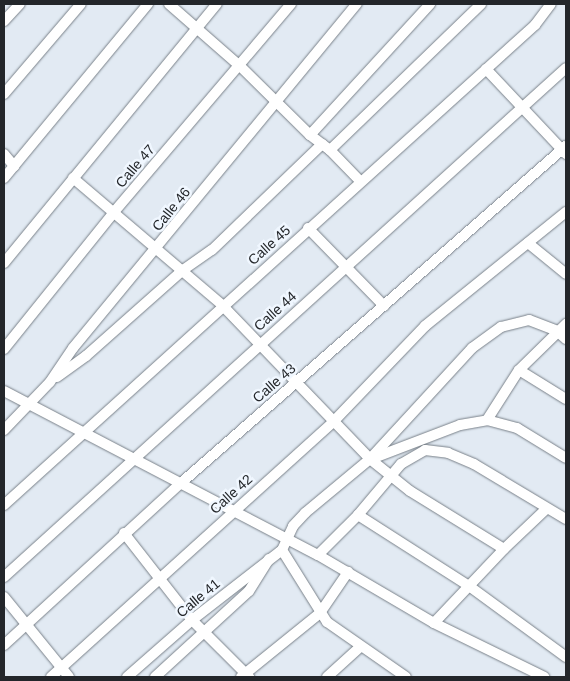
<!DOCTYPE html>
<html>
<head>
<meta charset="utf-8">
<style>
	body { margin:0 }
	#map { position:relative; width:570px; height:681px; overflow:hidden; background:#e2eaf3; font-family:Helvetica,sans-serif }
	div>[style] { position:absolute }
	.roads { filter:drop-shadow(0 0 1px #798189) drop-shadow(0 0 1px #798189) }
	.minor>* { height:10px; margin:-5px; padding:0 5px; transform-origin:5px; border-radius:5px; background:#fff }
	span { translate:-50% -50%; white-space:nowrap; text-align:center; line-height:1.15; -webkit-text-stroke:5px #f0f7ff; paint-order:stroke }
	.street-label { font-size:14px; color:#23262a }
	.frame { position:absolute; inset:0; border:5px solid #23262a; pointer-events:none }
</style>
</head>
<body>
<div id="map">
	<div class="roads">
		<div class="minor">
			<div style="left:169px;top:4px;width:96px;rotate:41.2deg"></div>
			<div style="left:241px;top:67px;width:97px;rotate:44.6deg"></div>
			<div style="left:310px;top:135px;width:25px;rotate:37deg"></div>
			<div style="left:330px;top:150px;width:43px;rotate:45.9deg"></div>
			<div style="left:4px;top:21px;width:23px;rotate:-47deg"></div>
			<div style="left:486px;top:69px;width:117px;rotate:46.7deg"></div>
			<div style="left:4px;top:94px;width:118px;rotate:-49.5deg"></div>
			<div style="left:310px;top:135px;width:178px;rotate:-47.5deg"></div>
			<div style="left:330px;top:150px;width:210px;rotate:-44deg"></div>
			<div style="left:4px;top:154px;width:16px;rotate:50deg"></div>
			<div style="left:4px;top:178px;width:226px;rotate:-50.4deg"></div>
			<div style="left:73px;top:178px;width:196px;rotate:40.4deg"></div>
			<div style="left:222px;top:305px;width:214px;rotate:46.1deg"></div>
			<div style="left:370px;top:459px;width:51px;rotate:38.7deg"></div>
			<div style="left:410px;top:491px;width:110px;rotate:31.7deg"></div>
			<div style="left:308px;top:228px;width:109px;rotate:45.7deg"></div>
			<div style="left:528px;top:243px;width:49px;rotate:39.2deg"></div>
			<div style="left:4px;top:263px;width:335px;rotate:-50.6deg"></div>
			<div style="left:4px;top:349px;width:176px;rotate:-51.2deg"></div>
			<div style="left:114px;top:212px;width:273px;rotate:-49.6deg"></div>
			<div style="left:519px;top:370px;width:55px;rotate:31.7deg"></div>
			<div style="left:57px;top:377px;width:36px;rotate:-36deg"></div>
			<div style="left:86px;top:356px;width:130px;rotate:-41.6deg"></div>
			<div style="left:183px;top:270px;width:35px;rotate:-35deg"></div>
			<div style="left:212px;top:250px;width:153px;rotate:-43.9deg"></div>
			<div style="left:4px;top:391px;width:354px;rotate:27.6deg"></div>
			<div style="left:318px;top:555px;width:134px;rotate:30.4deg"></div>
			<div style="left:434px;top:623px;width:123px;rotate:26.1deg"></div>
			<div style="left:487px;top:420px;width:59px;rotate:-57.4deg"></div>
			<div style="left:519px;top:370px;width:66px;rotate:-44.4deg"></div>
			<div style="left:4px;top:430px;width:66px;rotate:-46.2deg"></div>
			<div style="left:50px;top:382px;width:41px;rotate:-55.9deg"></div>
			<div style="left:73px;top:348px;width:446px;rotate:-50.5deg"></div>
			<div style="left:371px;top:459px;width:95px;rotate:-20.9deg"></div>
			<div style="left:460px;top:425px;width:27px;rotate:-10deg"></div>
			<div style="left:487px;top:420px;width:31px;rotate:15deg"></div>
			<div style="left:517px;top:428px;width:57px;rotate:31.5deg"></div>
			<div style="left:4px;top:505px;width:716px;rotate:-42.11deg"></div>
			<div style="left:535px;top:25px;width:26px;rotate:-53deg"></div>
			<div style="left:358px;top:515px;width:132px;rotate:32.6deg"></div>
			<div style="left:469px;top:586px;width:120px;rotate:36.2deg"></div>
			<div style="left:124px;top:533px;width:110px;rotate:52deg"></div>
			<div style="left:192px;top:620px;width:81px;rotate:45deg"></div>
			<div style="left:282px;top:550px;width:85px;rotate:58deg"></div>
			<div style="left:327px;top:622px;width:96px;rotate:34.8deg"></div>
			<div style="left:318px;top:555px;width:57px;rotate:-45deg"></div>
			<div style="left:358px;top:515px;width:67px;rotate:-49.9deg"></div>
			<div style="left:401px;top:464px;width:28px;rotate:-30deg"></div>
			<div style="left:425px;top:450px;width:23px;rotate:7deg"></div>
			<div style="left:448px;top:453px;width:28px;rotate:23deg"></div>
			<div style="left:474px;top:464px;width:107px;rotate:30.9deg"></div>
			<div style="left:4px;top:577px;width:758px;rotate:-42.17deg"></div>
			<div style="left:4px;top:597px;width:103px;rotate:50.9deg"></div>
			<div style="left:434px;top:623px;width:102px;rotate:-46.6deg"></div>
			<div style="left:504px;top:549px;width:59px;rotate:-43.6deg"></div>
			<div style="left:4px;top:645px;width:240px;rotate:-42.5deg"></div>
			<div style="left:181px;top:483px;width:512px;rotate:-41.2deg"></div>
			<div style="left:51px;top:677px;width:382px;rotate:-42.1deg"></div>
			<div style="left:334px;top:421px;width:132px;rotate:-46.2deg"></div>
			<div style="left:425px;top:326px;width:181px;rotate:-39deg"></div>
			<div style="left:127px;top:677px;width:86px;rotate:-41.2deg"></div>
			<div style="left:192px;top:620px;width:114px;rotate:-37.9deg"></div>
			<div style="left:282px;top:550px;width:26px;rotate:-65deg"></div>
			<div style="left:293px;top:526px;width:18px;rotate:-47deg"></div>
			<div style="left:305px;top:513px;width:85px;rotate:-39.7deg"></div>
			<div style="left:370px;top:459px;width:151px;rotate:-47.4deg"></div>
			<div style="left:472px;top:348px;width:36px;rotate:-36deg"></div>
			<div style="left:501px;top:327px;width:29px;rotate:-14deg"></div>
			<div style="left:529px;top:320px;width:30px;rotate:21deg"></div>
			<div style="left:557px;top:331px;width:12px;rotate:42deg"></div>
			<div style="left:155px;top:677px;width:127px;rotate:-42.5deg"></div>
			<div style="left:249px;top:591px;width:38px;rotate:-58deg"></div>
			<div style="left:241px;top:677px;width:102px;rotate:-39deg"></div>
			<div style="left:320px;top:613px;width:50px;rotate:-55.7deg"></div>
			<div style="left:327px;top:677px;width:45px;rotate:-42.3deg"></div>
		</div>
	</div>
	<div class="street-label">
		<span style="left:135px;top:166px;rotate:-49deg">Calle 47</span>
		<span style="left:171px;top:209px;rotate:-51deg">Calle 46</span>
		<span style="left:269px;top:245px;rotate:-42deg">Calle 45</span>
		<span style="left:275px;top:311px;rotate:-42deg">Calle 44</span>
		<span style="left:274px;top:383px;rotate:-41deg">Calle 43</span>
		<span style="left:231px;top:494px;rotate:-42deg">Calle 42</span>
		<span style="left:198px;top:598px;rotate:-40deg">Calle 41</span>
	</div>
	<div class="frame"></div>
</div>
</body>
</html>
